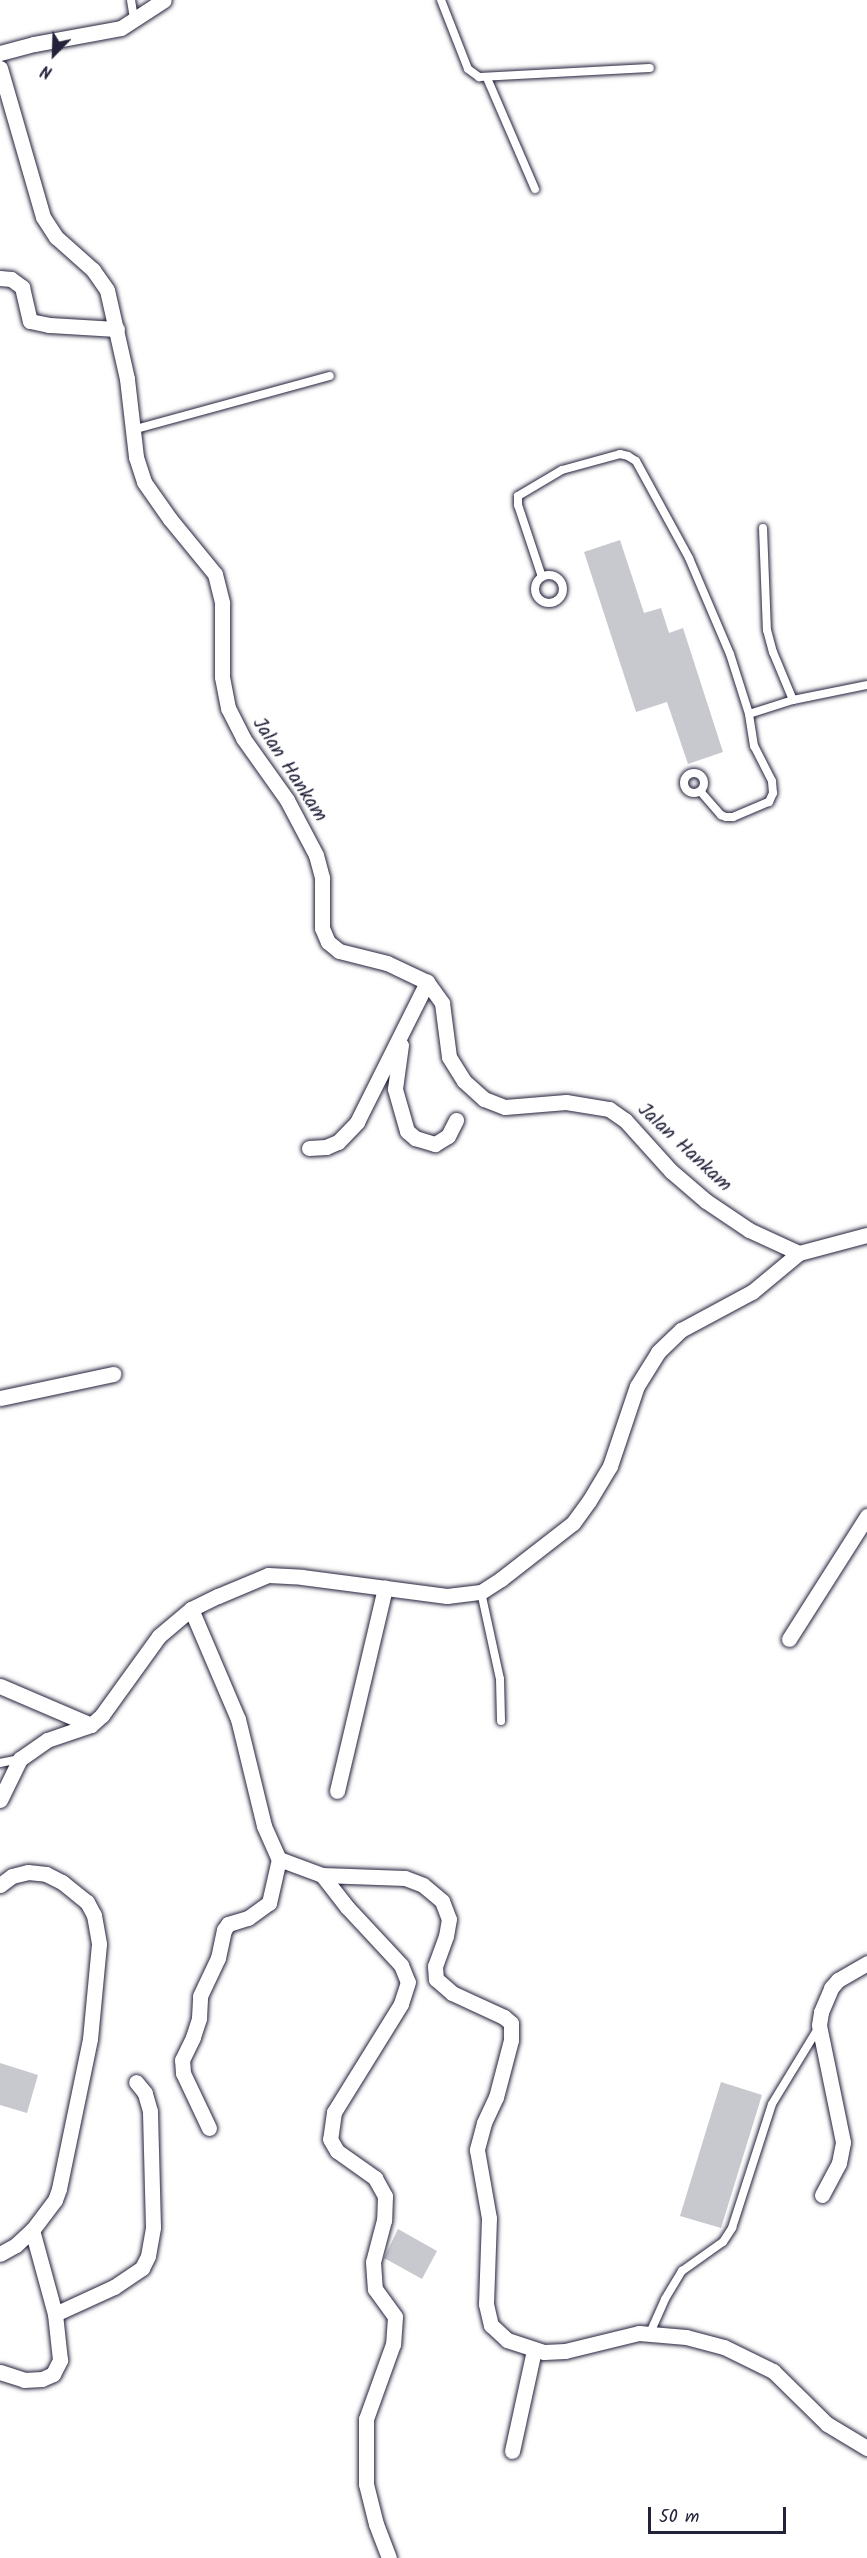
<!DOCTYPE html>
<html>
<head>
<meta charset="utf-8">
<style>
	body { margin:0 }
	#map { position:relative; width:867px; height:2558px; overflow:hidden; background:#fff; font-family:Kalam,sans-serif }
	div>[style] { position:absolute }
	.building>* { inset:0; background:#c8c8cf }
	.roads { filter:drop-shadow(0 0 2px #22223b) drop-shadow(0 0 2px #22223b) }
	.service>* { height:8px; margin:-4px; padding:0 4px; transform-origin:4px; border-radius:4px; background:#fff }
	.service>.ring { margin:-4px; padding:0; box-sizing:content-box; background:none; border:8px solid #fff; border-radius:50% }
	.minor>* { height:15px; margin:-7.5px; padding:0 7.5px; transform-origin:7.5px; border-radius:7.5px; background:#fff }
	span { translate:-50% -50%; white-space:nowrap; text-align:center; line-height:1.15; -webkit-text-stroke:4.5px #fff; paint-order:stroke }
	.street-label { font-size:20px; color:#22223b }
	.north { position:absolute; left:24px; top:24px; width:60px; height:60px; -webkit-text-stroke:4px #fff; paint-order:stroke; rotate:203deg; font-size:16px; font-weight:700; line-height:24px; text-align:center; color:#22223b }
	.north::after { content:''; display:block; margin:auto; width:21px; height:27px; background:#22223b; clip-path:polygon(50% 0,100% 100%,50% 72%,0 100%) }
	.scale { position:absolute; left:648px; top:2507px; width:138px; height:27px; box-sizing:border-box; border:3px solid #22223b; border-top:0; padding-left:8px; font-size:18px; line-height:21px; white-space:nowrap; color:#22223b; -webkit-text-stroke:4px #fff; paint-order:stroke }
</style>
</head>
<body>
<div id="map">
	<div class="building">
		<div style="clip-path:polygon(620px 540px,644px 613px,661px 608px,669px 633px,683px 628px,723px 752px,688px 764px,667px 702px,636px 712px,584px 552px)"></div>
		<div style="clip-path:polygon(0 2063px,38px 2075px,27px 2113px,0 2105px)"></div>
		<div style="clip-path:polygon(721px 2082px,762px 2095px,721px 2228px,680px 2216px)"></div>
		<div style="clip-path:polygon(398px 2229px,437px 2251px,422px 2279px,384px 2258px)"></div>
	</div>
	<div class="roads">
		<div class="service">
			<div style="left:131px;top:0;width:20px;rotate:81deg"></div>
			<div style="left:441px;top:0;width:74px;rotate:68.6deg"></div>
			<div style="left:468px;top:69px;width:14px;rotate:36deg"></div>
			<div style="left:479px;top:77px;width:171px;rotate:-3deg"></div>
			<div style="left:487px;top:78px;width:121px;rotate:66.6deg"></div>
			<div style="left:132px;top:430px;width:205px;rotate:-15.3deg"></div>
			<div style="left:763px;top:528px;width:102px;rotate:87.8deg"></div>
			<div style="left:767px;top:630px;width:23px;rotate:75deg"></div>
			<div style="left:773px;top:652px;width:52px;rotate:67.4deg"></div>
			<div class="ring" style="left:535px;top:575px;width:20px;height:20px"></div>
			<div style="left:542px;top:577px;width:76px;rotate:-108.4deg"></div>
			<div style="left:518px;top:505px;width:9px;rotate:-90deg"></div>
			<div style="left:518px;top:496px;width:51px;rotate:-30.6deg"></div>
			<div style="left:562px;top:470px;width:60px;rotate:-15.4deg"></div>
			<div style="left:620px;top:454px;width:8px;rotate:14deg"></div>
			<div style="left:628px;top:456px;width:9px;rotate:32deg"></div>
			<div style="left:636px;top:461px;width:111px;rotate:61.3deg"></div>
			<div style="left:689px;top:558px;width:104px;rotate:66.9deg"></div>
			<div style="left:730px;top:654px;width:63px;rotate:72.4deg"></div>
			<div style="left:749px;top:714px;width:46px;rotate:-17.7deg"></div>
			<div style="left:793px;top:700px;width:76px;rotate:-11.5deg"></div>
			<div class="ring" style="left:684px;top:773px;width:12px;height:12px"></div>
			<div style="left:700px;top:791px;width:32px;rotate:49deg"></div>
			<div style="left:721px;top:815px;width:5px;rotate:22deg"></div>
			<div style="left:726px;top:817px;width:7px"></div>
			<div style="left:733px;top:817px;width:39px;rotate:-23deg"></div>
			<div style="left:769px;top:802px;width:10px;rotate:-66deg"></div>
			<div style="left:773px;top:793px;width:12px;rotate:-95deg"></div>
			<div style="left:772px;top:781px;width:39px;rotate:-117deg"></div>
			<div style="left:754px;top:746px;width:32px;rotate:-99deg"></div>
			<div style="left:481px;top:1592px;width:89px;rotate:77.7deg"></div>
			<div style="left:500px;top:1679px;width:42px;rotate:88.6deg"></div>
			<div style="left:0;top:1763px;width:19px;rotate:-12deg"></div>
			<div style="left:650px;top:2333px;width:37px;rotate:-66deg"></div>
			<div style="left:665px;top:2299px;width:33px;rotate:-59deg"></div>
			<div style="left:682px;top:2271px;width:50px;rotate:-35.3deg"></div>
			<div style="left:723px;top:2242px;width:17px;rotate:-57deg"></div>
			<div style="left:732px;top:2228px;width:130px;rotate:-72.1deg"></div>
			<div style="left:772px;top:2104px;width:90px;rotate:-58.6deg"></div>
		</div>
		<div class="minor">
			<div style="left:0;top:53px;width:35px;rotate:-15deg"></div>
			<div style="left:34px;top:44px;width:88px;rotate:-10.4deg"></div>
			<div style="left:121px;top:28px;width:51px;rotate:-33.1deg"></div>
			<div style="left:0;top:68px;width:155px;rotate:73.9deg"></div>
			<div style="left:43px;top:217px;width:24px;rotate:57deg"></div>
			<div style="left:56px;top:237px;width:50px;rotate:41.7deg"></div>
			<div style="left:93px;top:270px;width:24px;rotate:55deg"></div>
			<div style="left:107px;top:290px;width:91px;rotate:77.3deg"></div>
			<div style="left:127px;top:379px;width:79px;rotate:83.4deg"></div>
			<div style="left:136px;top:457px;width:26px;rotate:72deg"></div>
			<div style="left:144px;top:482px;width:45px;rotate:54.9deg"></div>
			<div style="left:170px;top:519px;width:71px;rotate:50.7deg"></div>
			<div style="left:215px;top:574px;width:30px;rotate:76deg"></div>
			<div style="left:222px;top:603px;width:74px;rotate:90deg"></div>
			<div style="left:222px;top:677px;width:32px;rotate:79deg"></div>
			<div style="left:228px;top:708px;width:34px;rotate:63deg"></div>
			<div style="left:243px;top:738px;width:76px;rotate:54.6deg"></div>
			<div style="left:287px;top:800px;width:62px;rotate:62.2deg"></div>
			<div style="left:316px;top:855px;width:24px;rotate:75deg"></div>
			<div style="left:322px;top:878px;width:50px;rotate:90deg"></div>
			<div style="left:322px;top:928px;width:15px;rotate:67deg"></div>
			<div style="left:328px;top:942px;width:14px;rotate:39deg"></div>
			<div style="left:339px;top:951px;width:49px;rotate:14deg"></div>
			<div style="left:387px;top:963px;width:44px;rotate:25.4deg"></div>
			<div style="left:427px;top:982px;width:26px;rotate:54deg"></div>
			<div style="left:442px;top:1003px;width:54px;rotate:82.6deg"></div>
			<div style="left:449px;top:1057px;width:28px;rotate:58deg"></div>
			<div style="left:464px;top:1081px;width:27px;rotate:42deg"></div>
			<div style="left:484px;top:1099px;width:22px;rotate:21deg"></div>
			<div style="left:505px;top:1107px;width:61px;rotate:-4.7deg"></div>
			<div style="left:566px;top:1102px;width:44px;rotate:9.2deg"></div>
			<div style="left:609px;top:1109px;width:19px;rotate:35deg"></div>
			<div style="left:625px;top:1120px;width:69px;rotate:48deg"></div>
			<div style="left:671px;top:1171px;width:46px;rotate:40.6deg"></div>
			<div style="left:706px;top:1201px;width:52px;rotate:34deg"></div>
			<div style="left:749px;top:1230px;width:55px;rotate:24.7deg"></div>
			<div style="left:799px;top:1253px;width:70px;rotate:-14.8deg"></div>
			<div style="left:0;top:278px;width:11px;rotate:5deg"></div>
			<div style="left:11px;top:279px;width:14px;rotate:36deg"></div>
			<div style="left:22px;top:287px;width:35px;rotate:77deg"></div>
			<div style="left:30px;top:321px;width:19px;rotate:12deg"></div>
			<div style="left:49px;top:325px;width:68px;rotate:3.4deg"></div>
			<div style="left:401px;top:1045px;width:44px;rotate:97.8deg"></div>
			<div style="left:395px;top:1089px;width:44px;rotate:74.1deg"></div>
			<div style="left:407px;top:1131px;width:11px;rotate:41deg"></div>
			<div style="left:415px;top:1138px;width:21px;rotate:17deg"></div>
			<div style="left:435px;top:1144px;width:15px;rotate:-32deg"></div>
			<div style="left:448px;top:1136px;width:18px;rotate:-63deg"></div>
			<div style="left:309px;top:1148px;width:17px;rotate:-3deg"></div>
			<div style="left:326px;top:1147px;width:13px;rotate:-23deg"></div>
			<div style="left:338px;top:1142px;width:28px;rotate:-46deg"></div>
			<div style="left:357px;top:1122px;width:157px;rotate:-63.4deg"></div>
			<div style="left:0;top:1398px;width:116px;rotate:-12deg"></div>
			<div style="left:191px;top:1609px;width:120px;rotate:66.9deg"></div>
			<div style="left:238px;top:1719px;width:110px;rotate:76.3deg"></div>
			<div style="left:264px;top:1826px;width:36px;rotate:66deg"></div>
			<div style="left:279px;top:1859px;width:46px;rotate:20.4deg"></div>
			<div style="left:322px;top:1875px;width:83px;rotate:2.1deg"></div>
			<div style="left:405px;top:1878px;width:19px;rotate:21deg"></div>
			<div style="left:423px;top:1885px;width:25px;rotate:40deg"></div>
			<div style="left:442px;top:1901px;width:19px;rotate:69deg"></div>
			<div style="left:449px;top:1919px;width:17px;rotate:100deg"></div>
			<div style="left:446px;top:1936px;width:32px;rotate:110deg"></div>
			<div style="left:435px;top:1966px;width:13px;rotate:86deg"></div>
			<div style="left:436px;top:1979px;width:21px;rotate:41deg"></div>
			<div style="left:452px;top:1993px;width:57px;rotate:24.8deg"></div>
			<div style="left:504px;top:2017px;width:9px;rotate:41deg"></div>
			<div style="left:511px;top:2023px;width:17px;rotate:90deg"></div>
			<div style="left:511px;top:2040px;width:59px;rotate:104.7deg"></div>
			<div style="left:496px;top:2097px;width:29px;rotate:115deg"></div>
			<div style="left:484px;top:2123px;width:28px;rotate:105deg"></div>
			<div style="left:477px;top:2150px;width:69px;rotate:80deg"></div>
			<div style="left:489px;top:2218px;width:86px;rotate:92deg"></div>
			<div style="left:486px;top:2304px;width:22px;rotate:77deg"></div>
			<div style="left:491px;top:2325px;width:22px;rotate:43deg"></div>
			<div style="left:507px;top:2340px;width:39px;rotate:18deg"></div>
			<div style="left:544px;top:2352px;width:21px;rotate:-3deg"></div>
			<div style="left:565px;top:2351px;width:76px;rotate:-13.7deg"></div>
			<div style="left:639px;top:2333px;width:47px;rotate:4.9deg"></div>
			<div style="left:686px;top:2337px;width:39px;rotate:15deg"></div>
			<div style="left:724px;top:2347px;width:55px;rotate:26.1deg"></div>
			<div style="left:773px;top:2371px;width:76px;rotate:44.5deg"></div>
			<div style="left:827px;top:2424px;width:47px;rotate:31deg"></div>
			<div style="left:789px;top:1639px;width:146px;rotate:-57.6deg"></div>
			<div style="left:0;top:1686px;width:99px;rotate:23.2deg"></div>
			<div style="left:337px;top:1791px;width:209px;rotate:-76.7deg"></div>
			<div style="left:0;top:1800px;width:46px;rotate:-64deg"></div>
			<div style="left:20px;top:1759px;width:33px;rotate:-35deg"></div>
			<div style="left:47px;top:1740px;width:46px;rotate:-18.8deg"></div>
			<div style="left:91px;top:1725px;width:15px;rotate:-42deg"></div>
			<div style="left:102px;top:1715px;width:97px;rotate:-54.2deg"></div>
			<div style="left:159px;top:1636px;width:42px;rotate:-40.2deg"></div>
			<div style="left:191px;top:1609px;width:30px;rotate:-26deg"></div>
			<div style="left:218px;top:1596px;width:54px;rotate:-22.8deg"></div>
			<div style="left:268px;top:1575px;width:34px;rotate:3deg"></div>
			<div style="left:302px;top:1577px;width:146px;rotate:7.5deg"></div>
			<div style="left:447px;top:1596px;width:34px;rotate:-7deg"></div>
			<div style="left:481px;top:1592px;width:24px;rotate:-33deg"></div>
			<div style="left:501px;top:1579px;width:91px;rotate:-37.9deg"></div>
			<div style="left:573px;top:1523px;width:27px;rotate:-54deg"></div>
			<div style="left:589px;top:1501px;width:41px;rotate:-59deg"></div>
			<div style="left:610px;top:1466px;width:84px;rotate:-71.4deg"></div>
			<div style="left:637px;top:1386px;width:40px;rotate:-58deg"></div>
			<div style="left:658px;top:1352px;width:32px;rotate:-44deg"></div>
			<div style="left:681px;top:1330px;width:81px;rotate:-28.2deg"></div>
			<div style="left:752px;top:1292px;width:61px;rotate:-39.7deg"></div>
			<div style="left:322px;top:1875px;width:41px;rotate:52deg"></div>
			<div style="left:347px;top:1907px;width:79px;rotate:47deg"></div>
			<div style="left:401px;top:1965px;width:18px;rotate:68deg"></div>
			<div style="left:408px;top:1982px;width:23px;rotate:108deg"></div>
			<div style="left:401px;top:2004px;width:127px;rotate:121.8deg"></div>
			<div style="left:334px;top:2112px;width:27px;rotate:98deg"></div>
			<div style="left:330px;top:2139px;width:14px;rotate:60deg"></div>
			<div style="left:337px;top:2151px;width:47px;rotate:35.4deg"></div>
			<div style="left:375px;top:2178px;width:21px;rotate:61deg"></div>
			<div style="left:385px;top:2196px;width:24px;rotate:92deg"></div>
			<div style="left:384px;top:2220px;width:43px;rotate:104.7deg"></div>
			<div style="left:373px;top:2262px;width:27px;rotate:86deg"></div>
			<div style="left:375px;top:2289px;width:34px;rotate:54deg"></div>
			<div style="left:395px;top:2317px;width:27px;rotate:94deg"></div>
			<div style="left:393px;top:2344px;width:80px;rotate:109.8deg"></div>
			<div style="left:366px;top:2419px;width:65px;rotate:90deg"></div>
			<div style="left:366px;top:2484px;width:41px;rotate:76deg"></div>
			<div style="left:376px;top:2524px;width:36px;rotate:69deg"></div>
			<div style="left:0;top:1885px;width:15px;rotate:-37deg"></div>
			<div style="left:12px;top:1876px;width:16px;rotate:-14deg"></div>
			<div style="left:28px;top:1872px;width:18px;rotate:6deg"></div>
			<div style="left:46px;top:1874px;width:18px;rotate:27deg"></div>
			<div style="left:62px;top:1882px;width:32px;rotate:39deg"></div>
			<div style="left:87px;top:1902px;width:15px;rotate:62deg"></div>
			<div style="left:94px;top:1915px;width:29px;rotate:80deg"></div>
			<div style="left:99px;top:1944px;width:95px;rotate:95.4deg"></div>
			<div style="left:90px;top:2039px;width:153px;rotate:101.7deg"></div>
			<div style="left:59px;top:2189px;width:12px;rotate:110deg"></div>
			<div style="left:55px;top:2200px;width:38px;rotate:127deg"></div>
			<div style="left:32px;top:2230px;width:22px;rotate:137deg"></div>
			<div style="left:16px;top:2245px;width:18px;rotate:151deg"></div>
			<div style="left:209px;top:2128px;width:61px;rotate:-115.3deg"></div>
			<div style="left:183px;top:2073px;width:13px;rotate:-94deg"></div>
			<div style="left:182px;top:2060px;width:25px;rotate:-64deg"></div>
			<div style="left:193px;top:2037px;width:20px;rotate:-72deg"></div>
			<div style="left:199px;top:2018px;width:22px;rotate:-87deg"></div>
			<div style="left:200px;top:1996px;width:42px;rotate:-64.7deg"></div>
			<div style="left:218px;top:1958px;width:29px;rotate:-78deg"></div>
			<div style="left:224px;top:1930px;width:7px;rotate:-56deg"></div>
			<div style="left:228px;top:1924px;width:21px;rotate:-17deg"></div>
			<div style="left:248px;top:1918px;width:26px;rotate:-36deg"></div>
			<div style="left:269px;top:1903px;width:45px;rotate:-77.2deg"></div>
			<div style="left:822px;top:2195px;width:36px;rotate:-62deg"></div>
			<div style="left:839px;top:2163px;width:21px;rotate:-79deg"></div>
			<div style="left:843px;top:2142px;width:119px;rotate:-101.6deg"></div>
			<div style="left:819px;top:2025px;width:13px;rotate:-81deg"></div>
			<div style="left:821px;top:2012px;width:26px;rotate:-67deg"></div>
			<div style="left:831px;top:1988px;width:11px;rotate:-49deg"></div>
			<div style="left:838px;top:1980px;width:34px;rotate:-30deg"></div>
			<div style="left:55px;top:2314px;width:65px;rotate:-24.6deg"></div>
			<div style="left:114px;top:2287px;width:34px;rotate:-34deg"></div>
			<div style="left:142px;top:2268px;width:13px;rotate:-63deg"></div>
			<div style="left:148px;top:2256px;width:29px;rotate:-80deg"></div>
			<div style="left:153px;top:2227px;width:116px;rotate:-91.5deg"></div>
			<div style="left:150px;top:2111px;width:19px;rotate:-106deg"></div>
			<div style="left:145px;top:2093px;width:14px;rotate:-129deg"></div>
			<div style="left:0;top:2372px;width:25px;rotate:18deg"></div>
			<div style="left:24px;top:2380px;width:18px;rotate:-3deg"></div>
			<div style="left:42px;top:2379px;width:12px;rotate:-24deg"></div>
			<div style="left:53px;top:2374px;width:16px;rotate:-63deg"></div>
			<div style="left:60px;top:2360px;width:46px;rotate:-96.2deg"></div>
			<div style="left:55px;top:2314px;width:87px;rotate:-105.3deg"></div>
			<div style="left:512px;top:2451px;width:103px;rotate:-77.7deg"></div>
		</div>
	</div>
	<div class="street-label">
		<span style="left:289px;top:770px;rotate:57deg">Jalan Hankam</span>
		<span style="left:684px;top:1148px;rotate:43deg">Jalan Hankam</span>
	</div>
	<div class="north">N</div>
	<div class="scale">50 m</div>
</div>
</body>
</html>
